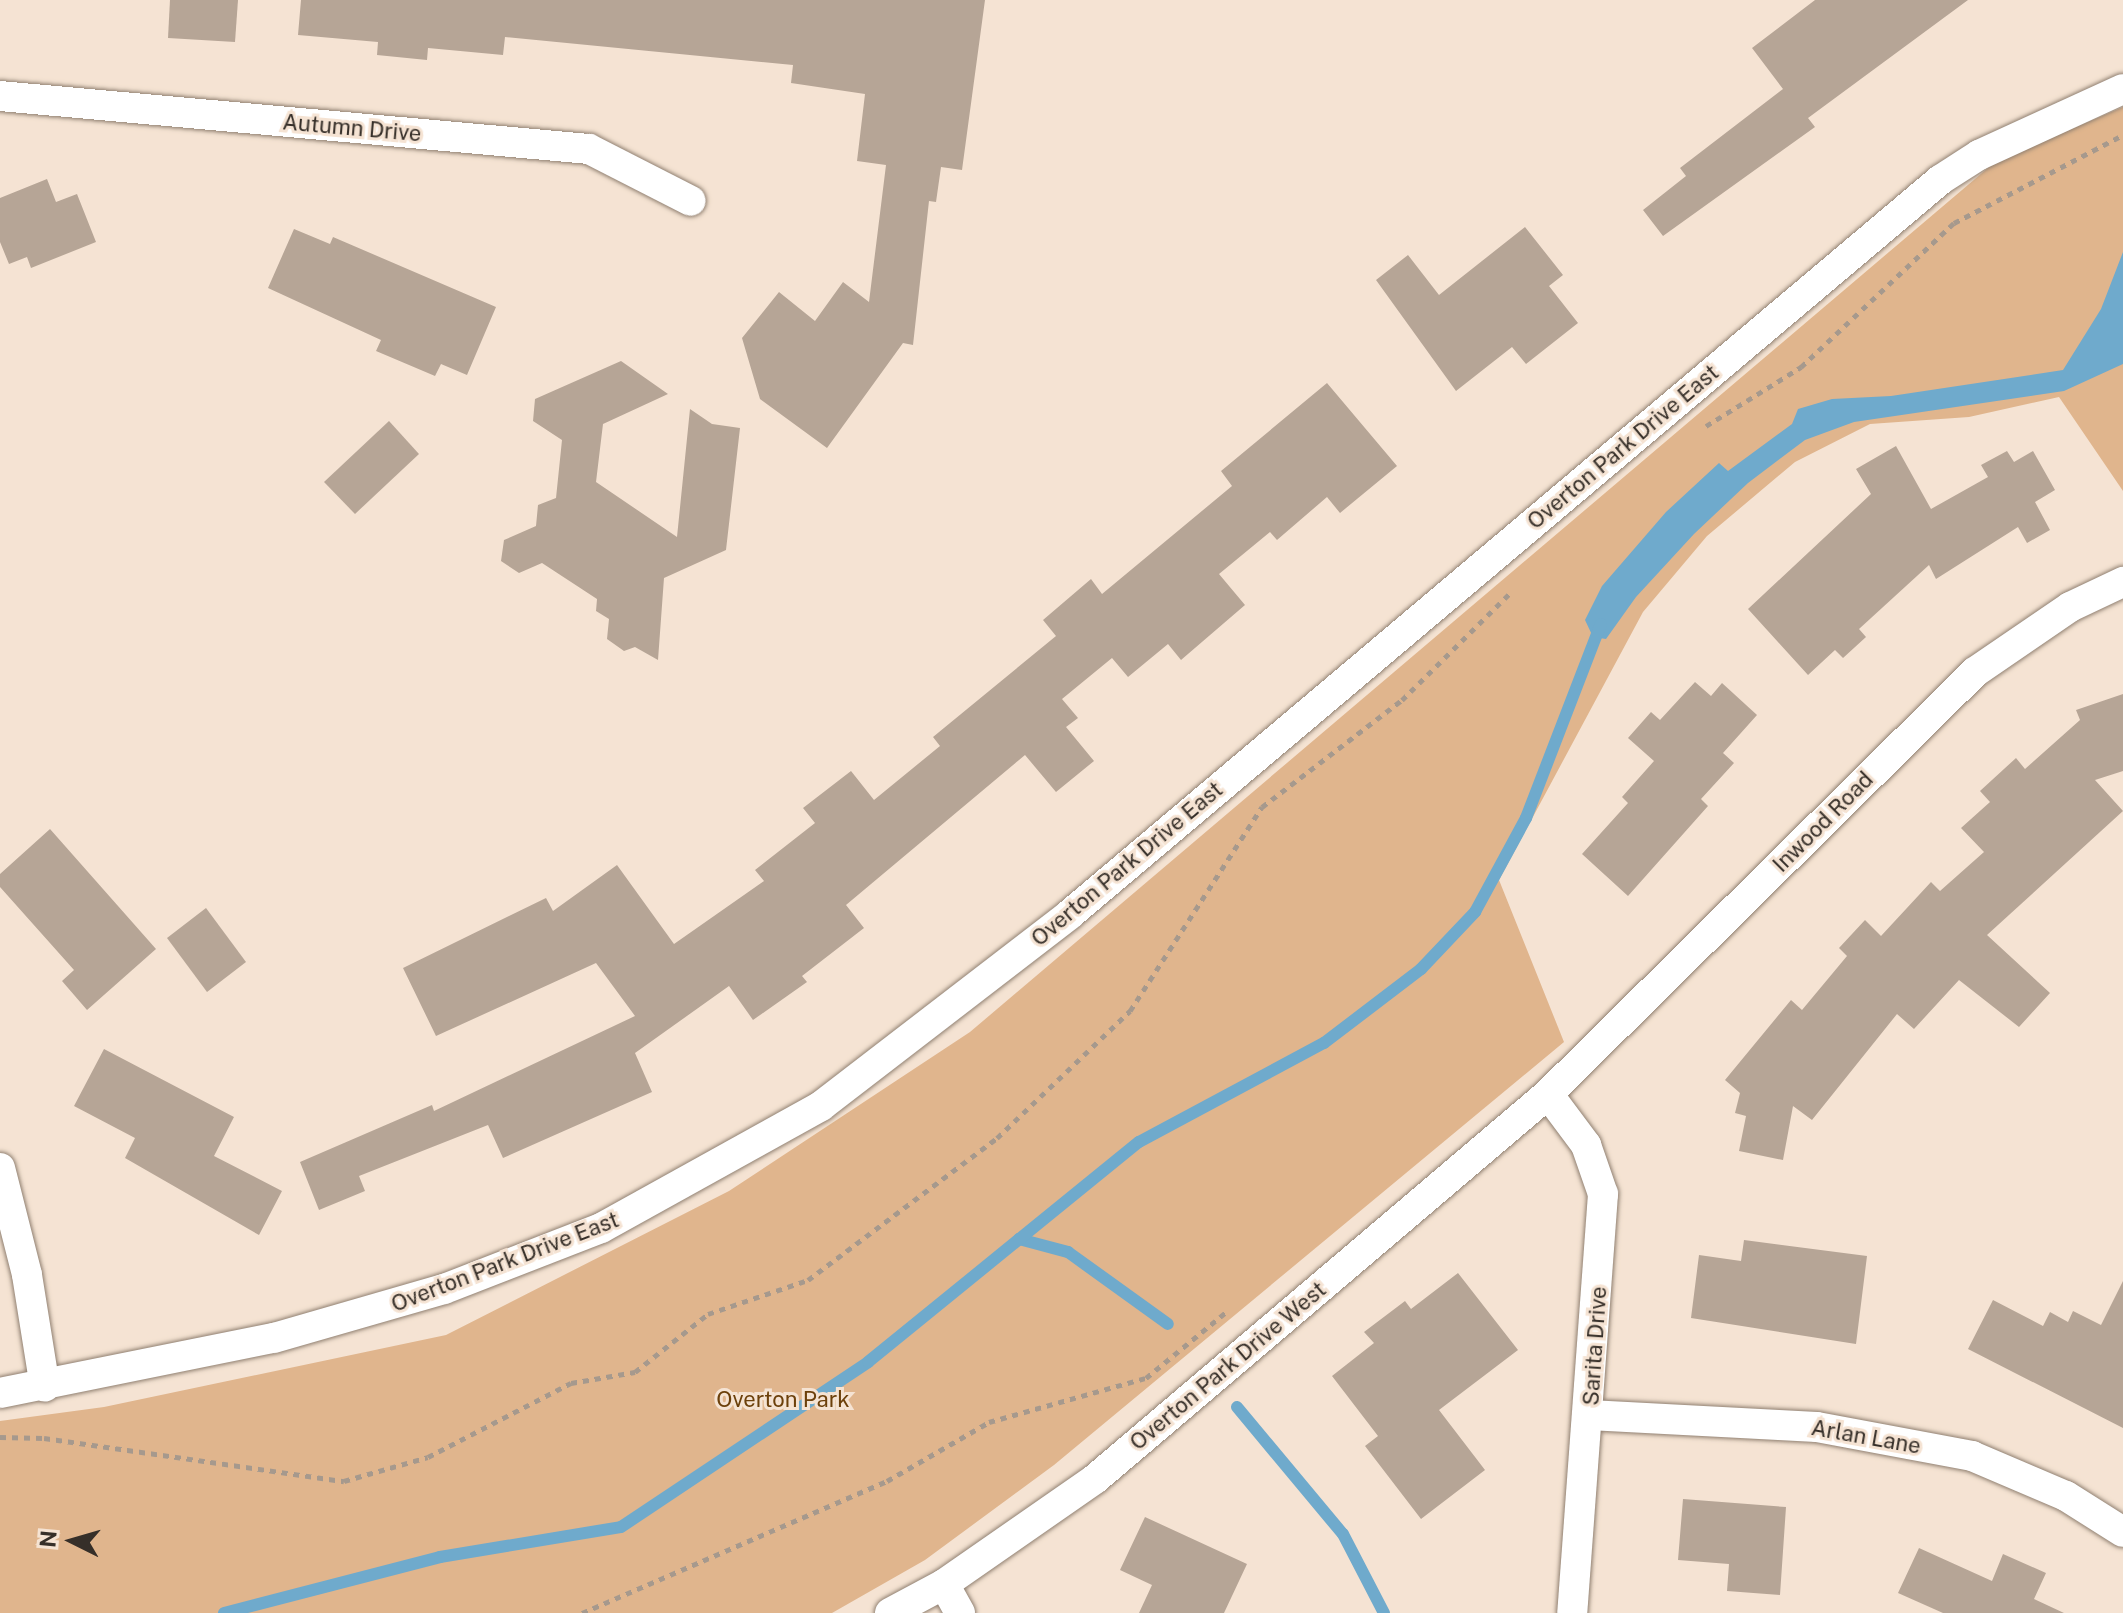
<!DOCTYPE html>
<html>
<head>
<meta charset="utf-8">
<style>
	body { margin:0 }
	#map { position:relative; width:2123px; height:1613px; overflow:hidden; background:#f5e3d3; font-family:"Public Sans",sans-serif }
	div>[style] { position:absolute }
	.green>* { inset:0; background:#e0b58d }
	.water>* { inset:0; background:#6faacc }
	.stream>* { height:12px; margin:-6px; padding:0 6px; transform-origin:6px; border-radius:6px; background:#6faacc }
	.building>* { inset:0; background:#b6a596 }
	.path>* { height:5px; margin-top:-2.5px; transform-origin:0; background:repeating-linear-gradient(90deg,#a6998d 0 6px,transparent 0 12px) }
	.roads { filter:drop-shadow(0 0 2px #908071) drop-shadow(0 0 2px #908071) }
	.minor>* { height:30px; margin:-15px; padding:0 15px; transform-origin:15px; border-radius:15px; background:#fff }
	span { translate:-50% -50%; white-space:nowrap; text-align:center; line-height:1.15; -webkit-text-stroke:6px #f5e3d3; paint-order:stroke }
	.street-label { font-size:22px; color:#362f29 }
	.park-label { font-size:22px; color:#6c400b }
	.north { position:absolute; left:32px; top:1501px; width:80px; height:80px; -webkit-text-stroke:6px #f5e3d3; paint-order:stroke; rotate:275deg; font-size:22px; font-weight:700; line-height:32px; text-align:center; color:#362f29 }
	.north::after { content:''; display:block; margin:auto; width:28px; height:36px; background:#362f29; clip-path:polygon(50% 0,100% 100%,50% 72%,0 100%) }
</style>
</head>
<body>
<div id="map">
	<div class="green">
		<div style="clip-path:polygon(2123px 107px,2123px 491px,2059px 397px,1969px 417px,1870px 424px,1795px 462px,1707px 536px,1643px 612px,1499px 880px,1564px 1042px,1054px 1465px,925px 1560px,832px 1613px,0 1613px,0 1421px,104px 1407px,446px 1335px,729px 1191px,970px 1032px,1995px 162px)"></div>
	</div>
	<div class="water">
		<div style="clip-path:polygon(2123px 252px,2123px 364px,2064px 391px,1854px 422px,1805px 440px,1748px 483px,1694px 534px,1636px 597px,1606px 639px,1593px 637px,1585px 620px,1602px 586px,1666px 512px,1719px 463px,1728px 471px,1792px 424px,1798px 409px,1832px 399px,1891px 396px,2063px 370px,2101px 309px)"></div>
	</div>
	<div class="stream">
		<div style="left:1019px;top:1239px;width:51px;rotate:14.9deg"></div>
		<div style="left:1068px;top:1252px;width:123px;rotate:35.8deg"></div>
		<div style="left:1237px;top:1407px;width:165px;rotate:50.2deg"></div>
		<div style="left:1343px;top:1534px;width:89px;rotate:62.6deg"></div>
		<div style="left:224px;top:1613px;width:223px;rotate:-14.5deg"></div>
		<div style="left:440px;top:1557px;width:183px;rotate:-9.4deg"></div>
		<div style="left:621px;top:1527px;width:297px;rotate:-33.7deg"></div>
		<div style="left:868px;top:1362px;width:349px;rotate:-39.1deg"></div>
		<div style="left:1139px;top:1142px;width:210px;rotate:-28.2deg"></div>
		<div style="left:1324px;top:1043px;width:122px;rotate:-37.3deg"></div>
		<div style="left:1421px;top:969px;width:79px;rotate:-46.5deg"></div>
		<div style="left:1475px;top:912px;width:107px;rotate:-61.5deg"></div>
		<div style="left:1526px;top:818px;width:208px;rotate:-68.9deg"></div>
	</div>
	<div class="building">
		<div style="clip-path:polygon(170px 0,238px 0,235px 42px,168px 38px)"></div>
		<div style="clip-path:polygon(301px 0,985px 0,962px 170px,941px 167px,936px 202px,929px 201px,913px 345px,903px 343px,827px 448px,760px 399px,742px 338px,779px 292px,815px 321px,843px 282px,869px 302px,886px 165px,857px 161px,865px 94px,791px 83px,793px 65px,505px 37px,503px 55px,428px 48px,427px 60px,377px 55px,378px 42px,298px 35px)"></div>
		<div style="clip-path:polygon(1815px 0,1968px 0,1808px 118px,1815px 127px,1663px 236px,1643px 210px,1686px 176px,1680px 168px,1783px 89px,1752px 48px)"></div>
		<div style="clip-path:polygon(47px 179px,56px 202px,77px 194px,96px 242px,31px 268px,27px 257px,9px 264px,0 242px,0 198px)"></div>
		<div style="clip-path:polygon(1525px 227px,1563px 275px,1549px 286px,1578px 323px,1526px 364px,1512px 347px,1456px 391px,1376px 280px,1408px 255px,1439px 295px)"></div>
		<div style="clip-path:polygon(294px 229px,330px 244px,333px 237px,496px 307px,467px 375px,441px 364px,435px 376px,376px 351px,381px 340px,268px 288px)"></div>
		<div style="clip-path:polygon(621px 361px,668px 394px,603px 424px,596px 482px,677px 537px,690px 409px,712px 424px,740px 428px,726px 550px,664px 578px,658px 660px,635px 647px,624px 651px,607px 639px,609px 619px,596px 611px,597px 599px,542px 563px,519px 573px,501px 561px,504px 540px,536px 526px,538px 505px,556px 498px,562px 440px,533px 421px,535px 399px)"></div>
		<div style="clip-path:polygon(1327px 383px,1397px 466px,1340px 513px,1327px 497px,1277px 540px,1270px 532px,1219px 574px,1245px 605px,1181px 660px,1168px 644px,1128px 677px,1112px 658px,1062px 699px,1078px 718px,1066px 727px,1094px 761px,1056px 792px,1025px 755px,846px 905px,864px 928px,802px 976px,807px 982px,753px 1020px,729px 986px,635px 1053px,652px 1092px,503px 1158px,488px 1125px,359px 1176px,365px 1191px,319px 1210px,300px 1162px,432px 1105px,434px 1111px,635px 1016px,596px 963px,436px 1036px,403px 968px,546px 898px,553px 911px,617px 865px,674px 944px,764px 881px,755px 870px,815px 823px,803px 808px,851px 771px,874px 800px,940px 746px,933px 737px,1056px 636px,1043px 620px,1091px 579px,1102px 594px,1232px 486px,1221px 471px)"></div>
		<div style="clip-path:polygon(389px 421px,419px 454px,355px 514px,324px 482px)"></div>
		<div style="clip-path:polygon(1896px 446px,1931px 509px,1988px 477px,1981px 465px,2007px 451px,2014px 462px,2033px 451px,2055px 490px,2035px 502px,2050px 530px,2027px 543px,2018px 527px,1936px 579px,1929px 565px,1859px 629px,1866px 637px,1843px 658px,1835px 650px,1808px 675px,1748px 609px,1871px 494px,1856px 469px)"></div>
		<div style="clip-path:polygon(1695px 682px,1711px 696px,1722px 683px,1757px 715px,1723px 753px,1734px 763px,1701px 799px,1708px 806px,1628px 896px,1582px 854px,1628px 803px,1622px 797px,1654px 761px,1628px 738px,1651px 712px,1660px 720px)"></div>
		<div style="clip-path:polygon(2123px 694px,2123px 771px,2095px 780px,2123px 811px,1987px 935px,2050px 993px,2019px 1027px,1959px 980px,1914px 1029px,1897px 1014px,1812px 1120px,1793px 1106px,1783px 1160px,1739px 1151px,1746px 1116px,1735px 1113px,1740px 1093px,1725px 1080px,1791px 1000px,1802px 1010px,1847px 956px,1839px 948px,1865px 920px,1881px 936px,1931px 882px,1940px 891px,1984px 852px,1961px 828px,1990px 802px,1980px 791px,2016px 758px,2025px 769px,2080px 720px,2076px 710px)"></div>
		<div style="clip-path:polygon(50px 829px,156px 949px,87px 1010px,62px 981px,74px 970px,0 887px,0 874px)"></div>
		<div style="clip-path:polygon(206px 908px,246px 962px,207px 992px,167px 938px)"></div>
		<div style="clip-path:polygon(104px 1049px,234px 1117px,214px 1156px,282px 1191px,259px 1235px,125px 1158px,135px 1138px,74px 1106px)"></div>
		<div style="clip-path:polygon(1744px 1240px,1867px 1256px,1856px 1344px,1691px 1318px,1699px 1255px,1741px 1261px)"></div>
		<div style="clip-path:polygon(1458px 1273px,1518px 1350px,1439px 1410px,1485px 1470px,1421px 1519px,1365px 1446px,1378px 1436px,1332px 1376px,1374px 1343px,1364px 1332px,1405px 1301px,1411px 1309px)"></div>
		<div style="clip-path:polygon(2123px 1281px,2123px 1428px,1968px 1349px,1993px 1300px,2043px 1326px,2050px 1312px,2068px 1322px,2073px 1311px,2101px 1325px)"></div>
		<div style="clip-path:polygon(1683px 1499px,1786px 1507px,1780px 1595px,1727px 1591px,1729px 1564px,1678px 1560px)"></div>
		<div style="clip-path:polygon(1145px 1517px,1247px 1564px,1224px 1613px,1139px 1613px,1152px 1585px,1120px 1570px)"></div>
		<div style="clip-path:polygon(1919px 1548px,1992px 1581px,2003px 1554px,2046px 1573px,2034px 1599px,2064px 1613px,1943px 1613px,1898px 1593px)"></div>
	</div>
	<div class="path">
		<div style="left:1706px;top:426px;width:112px;rotate:-31.8deg"></div>
		<div style="left:1801px;top:367px;width:210px;rotate:-43.3deg"></div>
		<div style="left:1954px;top:223px;width:191px;rotate:-27.5deg"></div>
		<div style="left:0;top:1437px;width:44px;rotate:1.3deg"></div>
		<div style="left:44px;top:1438px;width:303px;rotate:8.2deg"></div>
		<div style="left:344px;top:1481px;width:87px;rotate:-15.9deg"></div>
		<div style="left:428px;top:1457px;width:161px;rotate:-27.4deg"></div>
		<div style="left:571px;top:1383px;width:65px;rotate:-9.8deg"></div>
		<div style="left:635px;top:1372px;width:93px;rotate:-38.5deg"></div>
		<div style="left:708px;top:1314px;width:106px;rotate:-18.8deg"></div>
		<div style="left:808px;top:1280px;width:236px;rotate:-36.9deg"></div>
		<div style="left:997px;top:1138px;width:184px;rotate:-43.7deg"></div>
		<div style="left:1130px;top:1011px;width:243px;rotate:-57.1deg"></div>
		<div style="left:1262px;top:807px;width:176px;rotate:-37.4deg"></div>
		<div style="left:1402px;top:700px;width:156px;rotate:-44.7deg"></div>
		<div style="left:582px;top:1613px;width:332px;rotate:-23.4deg"></div>
		<div style="left:887px;top:1481px;width:118px;rotate:-30deg"></div>
		<div style="left:989px;top:1422px;width:163px;rotate:-15.7deg"></div>
		<div style="left:1146px;top:1378px;width:104px;rotate:-39.5deg"></div>
	</div>
	<div class="roads">
		<div class="minor">
			<div style="left:0;top:96px;width:591px;rotate:5.14deg"></div>
			<div style="left:589px;top:149px;width:114px;rotate:27deg"></div>
			<div style="left:1548px;top:1094px;width:64px;rotate:53.3deg"></div>
			<div style="left:1586px;top:1145px;width:52px;rotate:70.9deg"></div>
			<div style="left:1603px;top:1194px;width:420px;rotate:94.2deg"></div>
			<div style="left:0;top:1168px;width:110px;rotate:75.8deg"></div>
			<div style="left:27px;top:1275px;width:113px;rotate:80.9deg"></div>
			<div style="left:0;top:1393px;width:279px;rotate:-11.4deg"></div>
			<div style="left:274px;top:1338px;width:177px;rotate:-16.1deg"></div>
			<div style="left:444px;top:1289px;width:168px;rotate:-21.2deg"></div>
			<div style="left:601px;top:1228px;width:252px;rotate:-29deg"></div>
			<div style="left:821px;top:1106px;width:314px;rotate:-37.6deg"></div>
			<div style="left:1070px;top:914px;width:1138px;rotate:-40.15deg"></div>
			<div style="left:1940px;top:180px;width:46px;rotate:-32.7deg"></div>
			<div style="left:1979px;top:155px;width:158px;rotate:-24.6deg"></div>
			<div style="left:1589px;top:1415px;width:228px;rotate:3deg"></div>
			<div style="left:1817px;top:1427px;width:158px;rotate:10.6deg"></div>
			<div style="left:1972px;top:1456px;width:102px;rotate:23.1deg"></div>
			<div style="left:2066px;top:1496px;width:67px;rotate:32.3deg"></div>
			<div style="left:944px;top:1584px;width:33px;rotate:61deg"></div>
			<div style="left:890px;top:1613px;width:61px;rotate:-28.2deg"></div>
			<div style="left:944px;top:1584px;width:184px;rotate:-34.8deg"></div>
			<div style="left:1095px;top:1479px;width:595px;rotate:-40.36deg"></div>
			<div style="left:1548px;top:1094px;width:600px;rotate:-44.66deg"></div>
			<div style="left:1975px;top:672px;width:115px;rotate:-34.4deg"></div>
			<div style="left:2070px;top:607px;width:59px;rotate:-25.3deg"></div>
		</div>
	</div>
	<div class="street-label">
		<span style="left:352px;top:128px;rotate:5deg">Autumn Drive</span>
		<span style="left:1623px;top:447px;rotate:-40deg">Overton Park Drive East</span>
		<span style="left:1823px;top:822px;rotate:-45deg">Inwood Road</span>
		<span style="left:1127px;top:864px;rotate:-40deg">Overton Park Drive East</span>
		<span style="left:505px;top:1262px;rotate:-21deg">Overton Park Drive East</span>
		<span style="left:1595px;top:1346px;rotate:-86deg">Sarita Drive</span>
		<span style="left:1228px;top:1366px;rotate:-40deg">Overton Park Drive West</span>
		<span style="left:1866px;top:1437px;rotate:10deg">Arlan Lane</span>
	</div>
	<div class="park-label">
		<span style="left:783px;top:1400px">Overton Park</span>
	</div>
	<div class="north">N</div>
</div>
</body>
</html>
